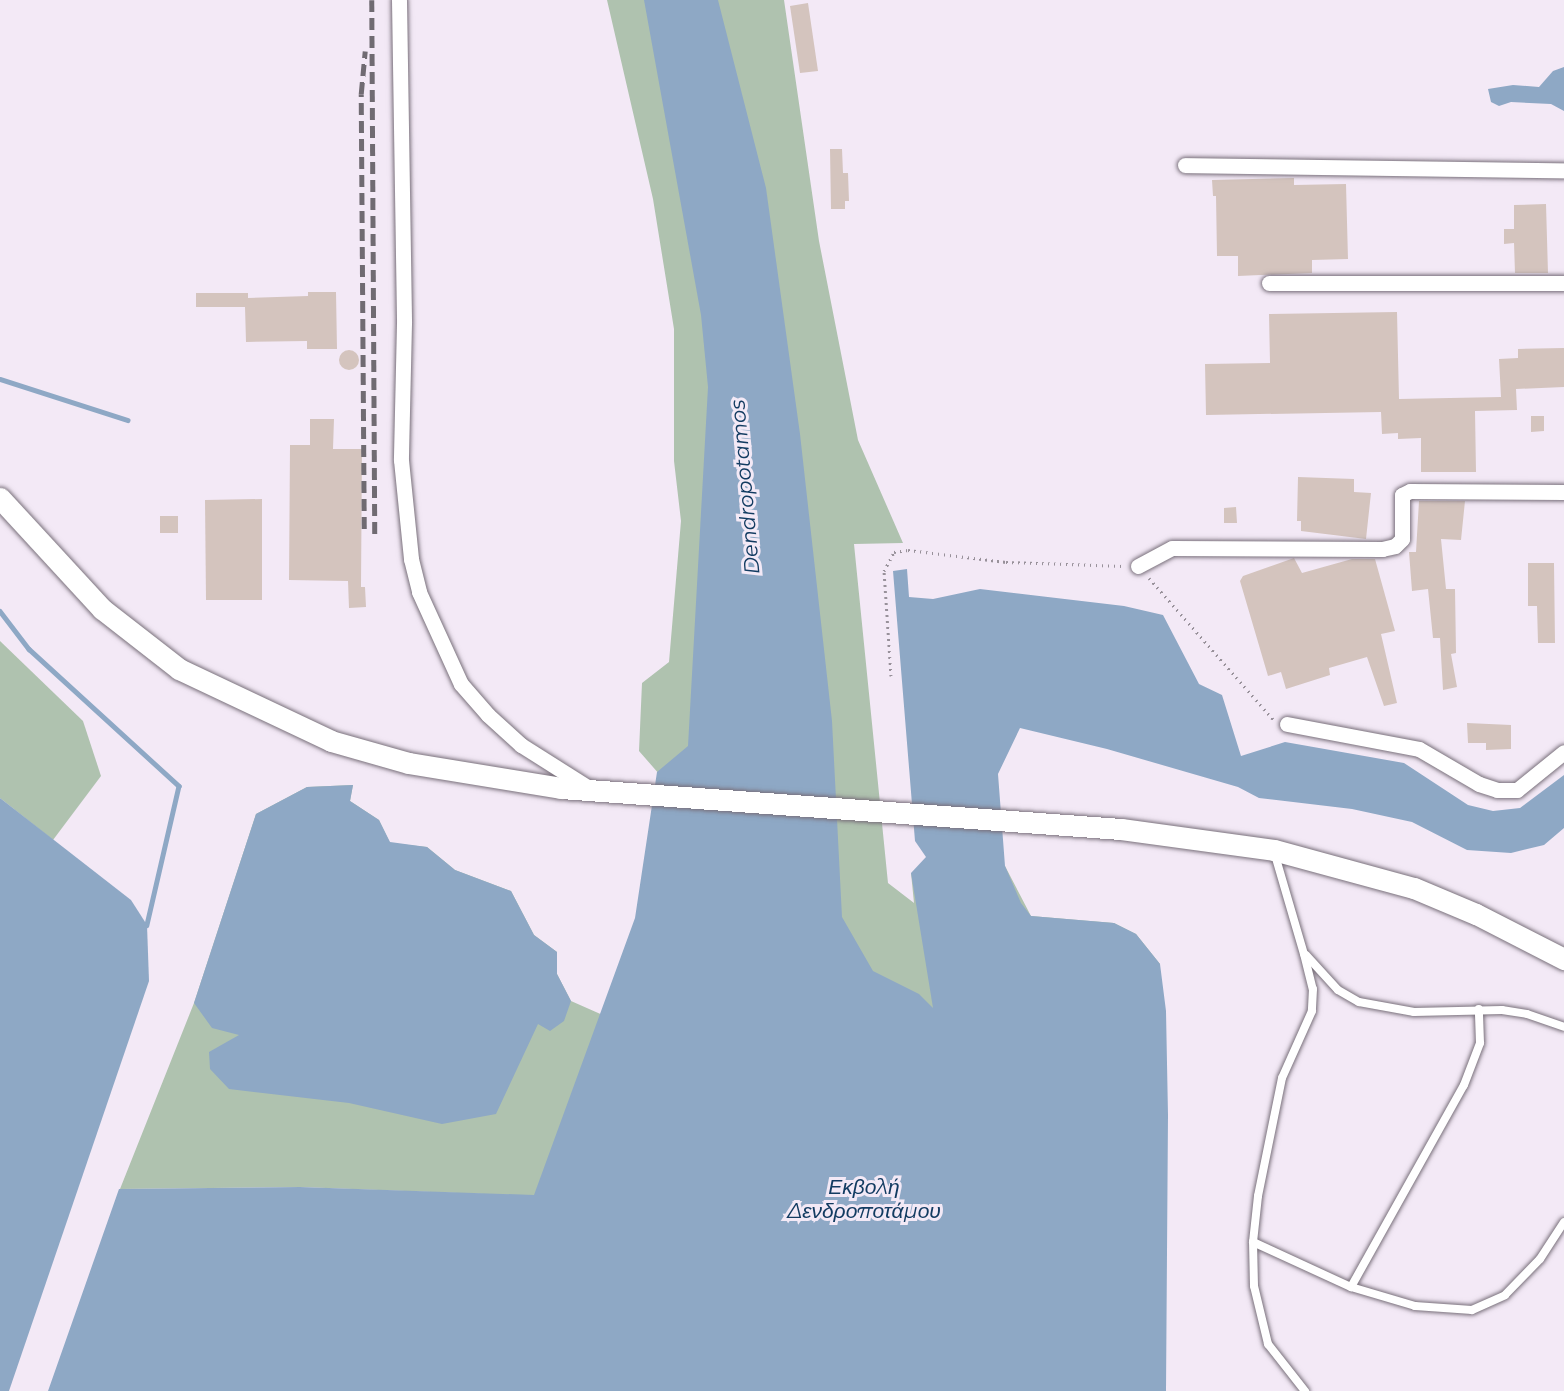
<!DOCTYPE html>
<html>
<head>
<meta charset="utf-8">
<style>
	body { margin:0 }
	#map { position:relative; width:1564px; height:1391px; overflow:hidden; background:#f3e9f6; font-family:Montserrat,sans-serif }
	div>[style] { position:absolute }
	.green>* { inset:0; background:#afc2af }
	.water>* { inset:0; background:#8ea8c5 }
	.stream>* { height:4.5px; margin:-2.25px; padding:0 2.25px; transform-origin:2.25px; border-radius:2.25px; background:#8ea8c5 }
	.building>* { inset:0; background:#d4c4be }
	.round { border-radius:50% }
	.path>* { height:3px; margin-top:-1.5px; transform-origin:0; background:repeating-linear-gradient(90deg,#98919a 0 1.5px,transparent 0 6px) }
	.roads { filter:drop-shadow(0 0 2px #79707b) drop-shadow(0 0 2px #79707b) }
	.lane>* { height:8px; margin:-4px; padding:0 4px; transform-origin:4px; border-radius:4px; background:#fff }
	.street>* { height:15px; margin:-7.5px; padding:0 7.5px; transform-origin:7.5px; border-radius:7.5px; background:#fff }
	.secondary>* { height:21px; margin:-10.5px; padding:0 10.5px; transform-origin:10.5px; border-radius:10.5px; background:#fff }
	.rail>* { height:4.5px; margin-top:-2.25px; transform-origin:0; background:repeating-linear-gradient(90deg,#706b72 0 12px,transparent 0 18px) }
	span { translate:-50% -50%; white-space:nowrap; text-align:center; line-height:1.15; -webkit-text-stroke:6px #f3e9f6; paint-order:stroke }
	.water-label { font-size:21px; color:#123b61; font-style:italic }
</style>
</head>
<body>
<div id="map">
	<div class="green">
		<div style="clip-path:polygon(607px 0,784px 0,819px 241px,858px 440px,903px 543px,854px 544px,888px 883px,914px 903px,911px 873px,1005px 866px,1031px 916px,1114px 923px,1136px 934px,1160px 964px,533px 1196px,300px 1187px,120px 1189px,194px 1003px,256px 814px,307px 787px,353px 785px,350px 801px,379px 820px,390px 843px,427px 847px,455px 870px,511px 891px,534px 935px,557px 952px,557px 974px,571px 1001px,614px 1020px,653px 880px,660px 775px,639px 751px,642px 683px,669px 662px,681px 521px,674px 461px,674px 329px,653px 199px)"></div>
		<div style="clip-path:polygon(0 641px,83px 721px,101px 776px,53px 840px,0 798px)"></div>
	</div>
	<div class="water">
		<div style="clip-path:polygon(644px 0,718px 0,766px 188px,800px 434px,832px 721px,842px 917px,873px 971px,919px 994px,933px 1008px,911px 873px,926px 857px,915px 841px,893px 571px,907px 569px,909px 597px,933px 599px,980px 589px,1124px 606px,1163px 615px,1199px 684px,1222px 695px,1241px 756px,1285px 742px,1404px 763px,1468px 805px,1493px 811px,1520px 808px,1564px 775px,1564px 828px,1544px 845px,1511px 853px,1467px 850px,1412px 822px,1352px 809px,1259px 798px,1238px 787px,1107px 749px,1020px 728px,998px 774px,1005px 866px,1021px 903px,1031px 916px,1114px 923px,1136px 934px,1160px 964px,1166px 1011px,1168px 1115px,1166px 1391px,48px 1391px,119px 1189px,300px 1187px,534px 1195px,635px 918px,657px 772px,688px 746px,708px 387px,701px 315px)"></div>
		<div style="clip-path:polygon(1564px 67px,1564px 111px,1551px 104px,1511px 102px,1499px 106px,1491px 102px,1488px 89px,1513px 85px,1539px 87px,1553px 71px)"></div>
		<div style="clip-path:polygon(353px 785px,350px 801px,379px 820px,390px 842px,427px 847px,455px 870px,511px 891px,534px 935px,557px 952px,557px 974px,571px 1001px,564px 1021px,550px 1031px,538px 1024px,496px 1114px,442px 1124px,349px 1103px,229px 1089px,210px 1069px,209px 1052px,239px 1035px,212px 1028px,194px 1003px,256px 814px,307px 787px)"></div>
		<div style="clip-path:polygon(0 798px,131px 900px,147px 925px,149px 981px,9px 1391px,0 1391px)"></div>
	</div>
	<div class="stream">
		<div style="left:0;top:379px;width:134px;rotate:17.8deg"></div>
		<div style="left:0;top:611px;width:48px;rotate:52.7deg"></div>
		<div style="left:29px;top:649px;width:203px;rotate:42.4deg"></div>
		<div style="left:179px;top:786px;width:143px;rotate:103deg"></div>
	</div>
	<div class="building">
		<div style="clip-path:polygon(808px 3px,818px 71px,800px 73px,790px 6px)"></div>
		<div style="clip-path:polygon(830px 149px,842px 149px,843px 173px,848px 173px,849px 201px,845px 201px,845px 209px,831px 209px)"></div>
		<div style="clip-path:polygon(1294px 178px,1294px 185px,1346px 184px,1348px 259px,1312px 260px,1312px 273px,1238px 276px,1238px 256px,1217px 256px,1216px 196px,1213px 196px,1212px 180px)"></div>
		<div style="clip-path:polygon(1546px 204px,1548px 273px,1515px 273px,1514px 243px,1504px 244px,1504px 229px,1514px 229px,1514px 205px)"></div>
		<div style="clip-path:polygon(308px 292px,336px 292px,337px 349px,307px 349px,307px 341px,246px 342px,245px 307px,196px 307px,196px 293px,248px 293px,248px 298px,308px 296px)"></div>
		<div style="clip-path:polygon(1397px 312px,1399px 399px,1501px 397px,1499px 359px,1518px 358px,1518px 349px,1564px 348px,1564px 387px,1516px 389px,1517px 410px,1475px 411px,1476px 472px,1421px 472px,1421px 438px,1398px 439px,1398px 433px,1382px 434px,1381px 412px,1206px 415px,1205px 364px,1270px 363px,1269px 314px)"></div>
		<div class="round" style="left:339px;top:350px;width:20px;height:20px"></div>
		<div style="clip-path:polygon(1531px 416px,1544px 416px,1544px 431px,1531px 432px)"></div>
		<div style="clip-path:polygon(310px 419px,334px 419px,333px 449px,362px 449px,361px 587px,365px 587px,366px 607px,349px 608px,348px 581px,289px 580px,290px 445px,310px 445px)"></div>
		<div style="clip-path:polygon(1298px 477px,1354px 479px,1354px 492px,1371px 493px,1366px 539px,1301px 531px,1301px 521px,1297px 521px)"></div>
		<div style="clip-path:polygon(262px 499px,262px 600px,206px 600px,205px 500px)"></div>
		<div style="clip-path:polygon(1419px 501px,1465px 501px,1461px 540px,1441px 539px,1446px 589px,1455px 589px,1456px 653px,1451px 654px,1457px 687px,1443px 690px,1440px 638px,1433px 638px,1428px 589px,1412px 591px,1409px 552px,1416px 552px)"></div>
		<div style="clip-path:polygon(1236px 507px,1237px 523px,1224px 523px,1224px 508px)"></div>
		<div style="clip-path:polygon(160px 516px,178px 516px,178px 533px,160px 533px)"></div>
		<div style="clip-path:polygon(1294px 558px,1302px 573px,1352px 559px,1375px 559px,1395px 631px,1381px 634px,1397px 703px,1384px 706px,1367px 657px,1329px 668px,1330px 675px,1286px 689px,1281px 672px,1268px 676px,1240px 581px,1243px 576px)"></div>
		<div style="clip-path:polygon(1528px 563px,1554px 563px,1555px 643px,1538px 643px,1537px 606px,1528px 606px)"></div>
		<div style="clip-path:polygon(1467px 723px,1511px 725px,1511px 749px,1486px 750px,1486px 743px,1468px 743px)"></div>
	</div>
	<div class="path">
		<div style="left:1149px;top:578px;width:188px;rotate:48.7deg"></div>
		<div style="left:891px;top:676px;width:105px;rotate:-93.8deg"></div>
		<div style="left:884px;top:571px;width:21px;rotate:-62deg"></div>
		<div style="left:894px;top:552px;width:14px;rotate:-8deg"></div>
		<div style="left:908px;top:550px;width:99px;rotate:7deg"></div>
		<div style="left:1006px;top:562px;width:117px;rotate:2deg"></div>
	</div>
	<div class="roads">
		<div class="lane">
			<div style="left:1275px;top:855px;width:103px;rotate:73.7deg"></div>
			<div style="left:1304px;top:954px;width:36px;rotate:76deg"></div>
			<div style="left:1313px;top:989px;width:22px;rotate:93deg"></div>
			<div style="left:1312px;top:1011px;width:73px;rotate:114.1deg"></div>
			<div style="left:1282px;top:1078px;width:120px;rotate:101.5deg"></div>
			<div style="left:1258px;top:1196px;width:46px;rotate:96.2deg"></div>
			<div style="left:1253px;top:1242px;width:44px;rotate:88.7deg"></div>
			<div style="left:1254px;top:1286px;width:60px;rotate:76.4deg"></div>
			<div style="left:1268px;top:1344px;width:60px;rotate:51.8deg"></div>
			<div style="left:1306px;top:955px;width:47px;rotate:47.6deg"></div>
			<div style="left:1338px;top:990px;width:24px;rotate:30deg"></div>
			<div style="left:1359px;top:1002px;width:56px;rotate:10.3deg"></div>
			<div style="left:1414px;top:1012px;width:88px;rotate:-1.3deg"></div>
			<div style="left:1502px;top:1010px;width:25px;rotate:9deg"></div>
			<div style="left:1527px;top:1014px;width:39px;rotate:19deg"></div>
			<div style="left:1253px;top:1242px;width:108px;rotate:24.7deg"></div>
			<div style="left:1351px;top:1287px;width:67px;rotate:16.5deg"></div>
			<div style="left:1415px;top:1306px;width:57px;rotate:4deg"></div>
			<div style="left:1472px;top:1310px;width:36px;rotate:-24deg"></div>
			<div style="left:1505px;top:1295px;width:50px;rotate:-45.8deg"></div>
			<div style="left:1540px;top:1259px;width:44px;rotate:-57deg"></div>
			<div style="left:1351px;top:1287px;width:231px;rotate:-60.8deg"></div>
			<div style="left:1464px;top:1085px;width:45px;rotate:-69.1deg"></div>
			<div style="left:1480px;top:1043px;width:34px;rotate:-92deg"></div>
		</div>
		<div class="street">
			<div style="left:399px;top:0;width:323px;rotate:89.1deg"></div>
			<div style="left:404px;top:323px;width:137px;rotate:91.3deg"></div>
			<div style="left:401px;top:460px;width:100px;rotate:84.2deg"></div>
			<div style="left:411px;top:559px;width:34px;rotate:76deg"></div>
			<div style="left:419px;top:592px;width:101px;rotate:65.5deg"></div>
			<div style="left:461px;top:684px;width:41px;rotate:48.9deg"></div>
			<div style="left:488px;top:715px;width:45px;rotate:42.3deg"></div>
			<div style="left:521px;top:745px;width:80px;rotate:32.3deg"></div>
			<div style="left:1185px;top:165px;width:379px;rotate:0.8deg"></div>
			<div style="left:1269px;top:283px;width:295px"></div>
			<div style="left:1138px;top:566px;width:38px;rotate:-28deg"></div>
			<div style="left:1172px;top:548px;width:210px;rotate:0.3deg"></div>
			<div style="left:1382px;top:549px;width:13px;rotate:-13deg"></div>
			<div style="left:1395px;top:546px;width:10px;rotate:-45deg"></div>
			<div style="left:1402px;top:539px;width:44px;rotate:-90deg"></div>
			<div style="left:1402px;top:495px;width:9px;rotate:-27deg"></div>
			<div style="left:1410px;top:491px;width:154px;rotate:0.4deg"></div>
			<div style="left:1287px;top:724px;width:134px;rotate:10.7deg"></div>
			<div style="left:1419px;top:749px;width:69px;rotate:30.3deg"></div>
			<div style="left:1479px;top:784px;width:19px;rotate:18deg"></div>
			<div style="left:1497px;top:790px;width:20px"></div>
			<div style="left:1517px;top:790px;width:60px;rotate:-39deg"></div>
		</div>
		<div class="secondary">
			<div style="left:0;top:498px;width:151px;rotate:47.4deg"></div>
			<div style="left:102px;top:609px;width:98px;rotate:37.9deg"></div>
			<div style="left:179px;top:669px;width:168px;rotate:25.3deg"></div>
			<div style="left:331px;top:741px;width:81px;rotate:15.8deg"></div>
			<div style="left:409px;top:763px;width:154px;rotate:9.3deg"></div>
			<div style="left:561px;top:788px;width:561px;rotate:4.19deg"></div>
			<div style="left:1121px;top:829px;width:154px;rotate:7.8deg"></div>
			<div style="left:1274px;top:850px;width:145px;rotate:15.2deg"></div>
			<div style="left:1414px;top:888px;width:67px;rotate:22.8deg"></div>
			<div style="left:1476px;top:914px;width:99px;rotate:27.1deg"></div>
		</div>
	</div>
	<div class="rail">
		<div style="left:372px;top:0;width:537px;rotate:89.68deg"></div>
		<div style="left:364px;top:529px;width:435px;rotate:-90.4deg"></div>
		<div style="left:361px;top:94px;width:43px;rotate:-84.7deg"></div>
	</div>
	<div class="water-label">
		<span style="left:745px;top:487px;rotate:-95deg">Dendropotamos</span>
		<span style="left:864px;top:1199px">Εκβολή<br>Δενδροποτάμου</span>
	</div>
</div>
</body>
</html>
